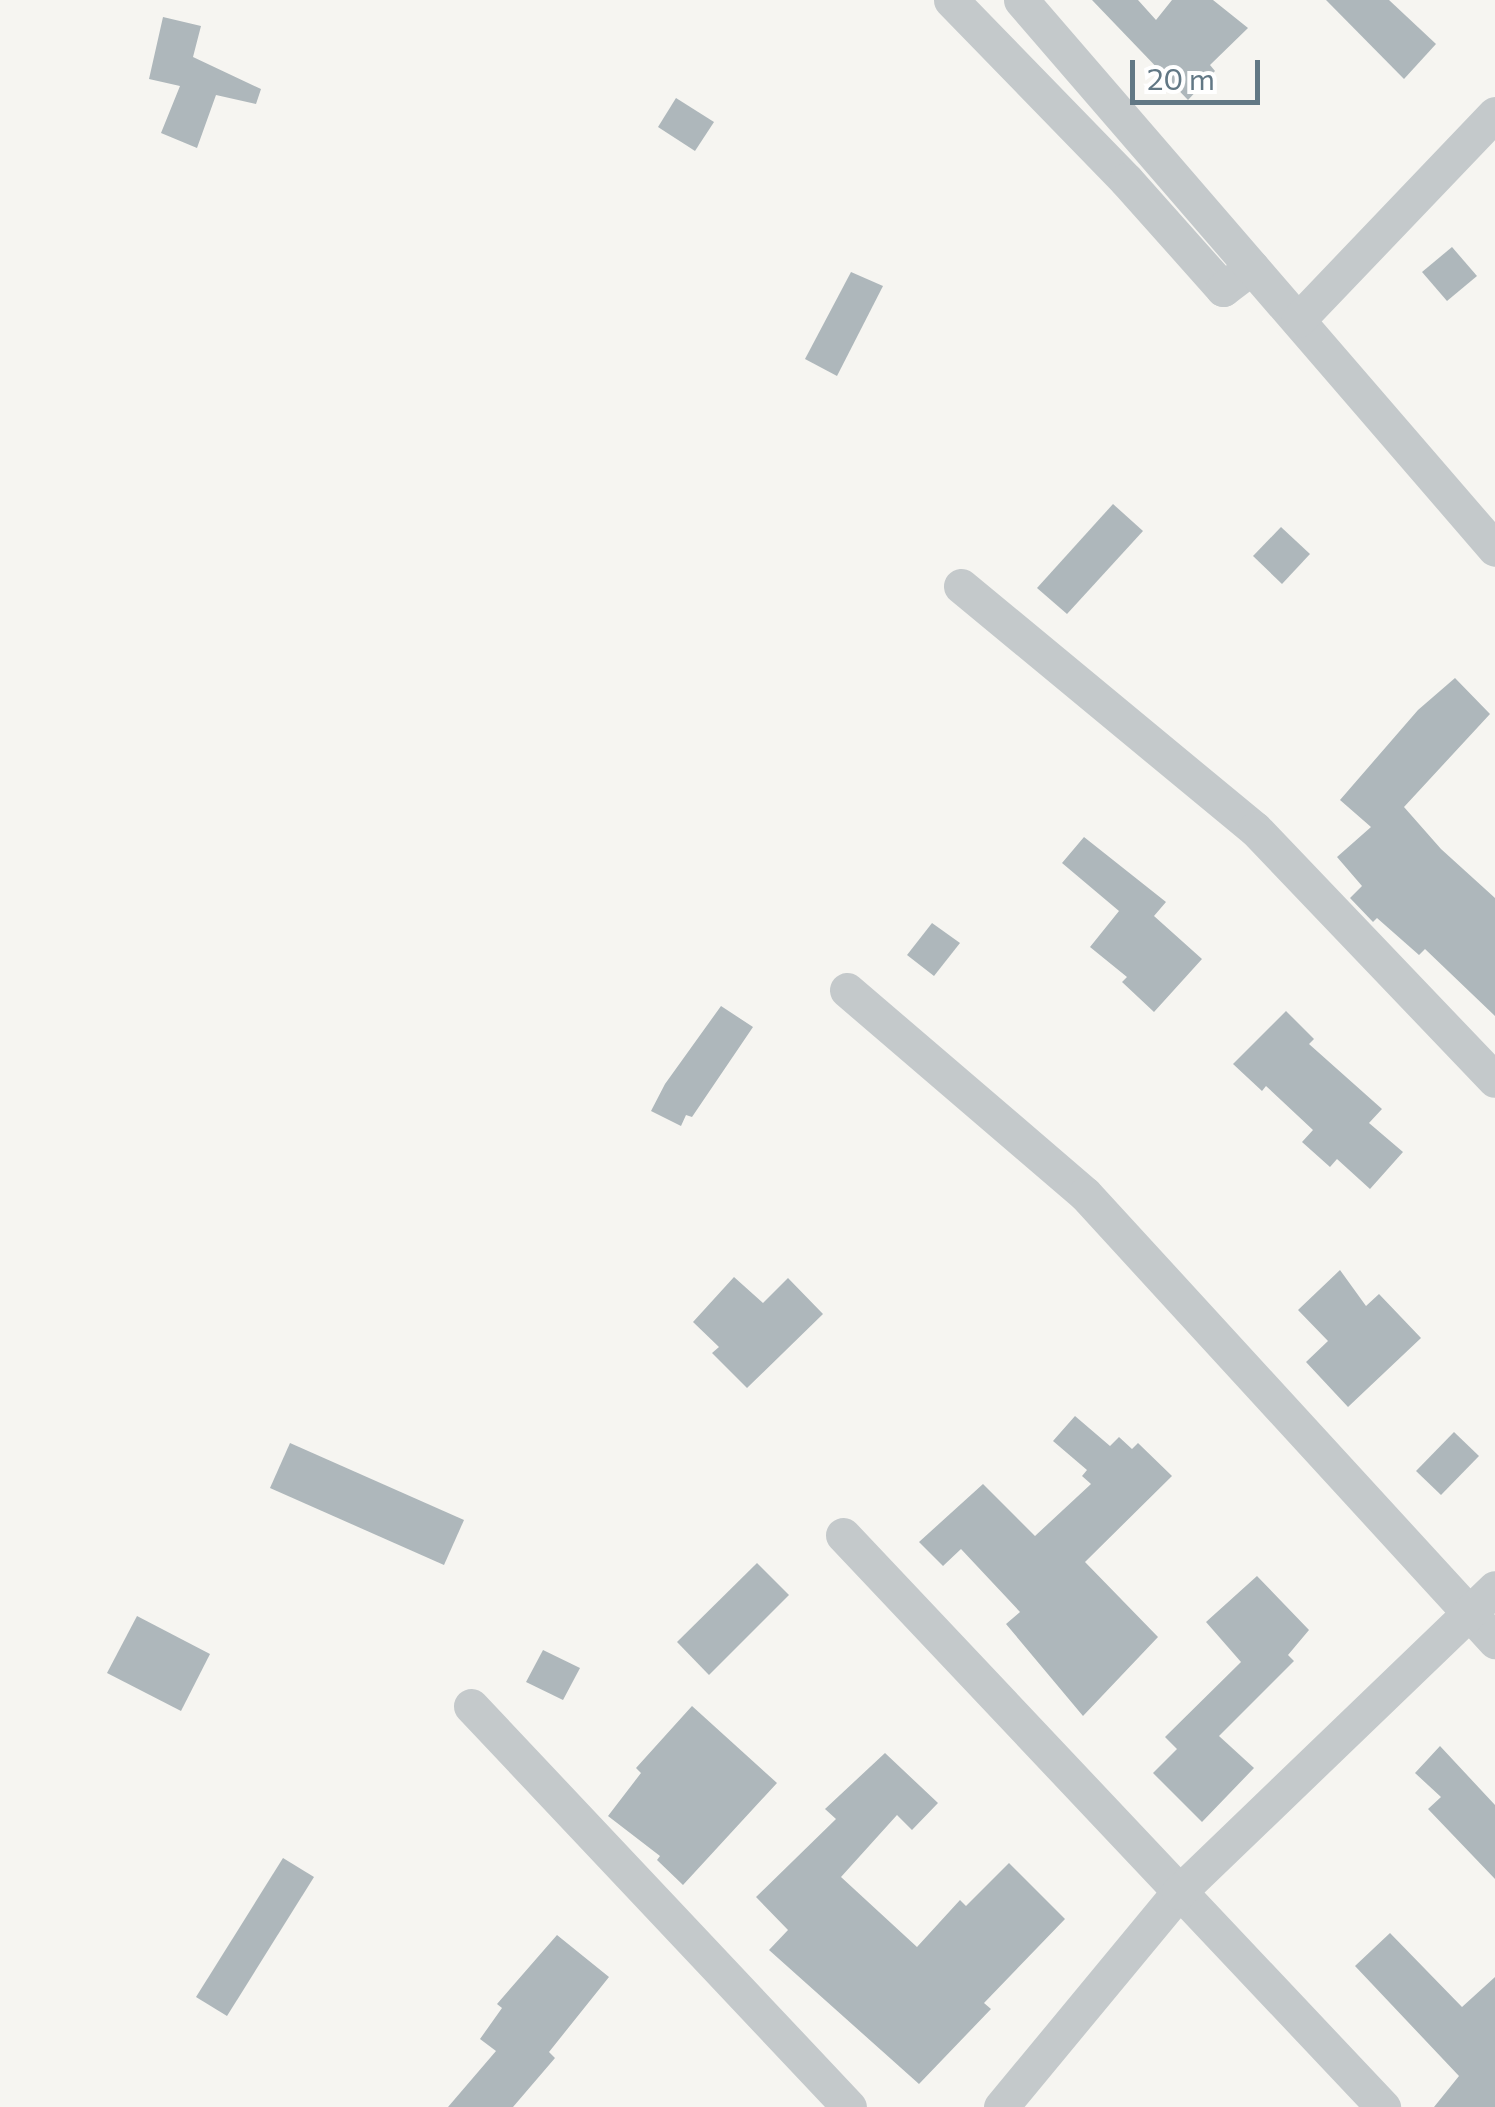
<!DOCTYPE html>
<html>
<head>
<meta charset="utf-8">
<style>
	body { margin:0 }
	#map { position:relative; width:1495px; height:2107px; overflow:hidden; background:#f6f5f1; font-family:Commissioner,sans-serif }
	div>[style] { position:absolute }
	.building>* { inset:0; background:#aeb7bb }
	.minor>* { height:35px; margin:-17.5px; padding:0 17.5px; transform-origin:17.5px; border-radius:17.5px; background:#c4c9cb }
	span { translate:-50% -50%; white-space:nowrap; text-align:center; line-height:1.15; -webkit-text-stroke:10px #fff; paint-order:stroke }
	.scale { position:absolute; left:1130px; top:60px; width:130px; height:45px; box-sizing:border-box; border:5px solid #627885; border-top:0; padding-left:12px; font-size:30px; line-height:35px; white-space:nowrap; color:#627885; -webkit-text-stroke:8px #fff; paint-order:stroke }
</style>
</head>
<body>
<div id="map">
	<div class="building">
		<div style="clip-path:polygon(1092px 0,1138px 0,1156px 20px,1172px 0,1213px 0,1248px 28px,1210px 65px,1215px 71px,1188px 100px)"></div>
		<div style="clip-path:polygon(1326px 0,1389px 0,1436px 44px,1404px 79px)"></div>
		<div style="clip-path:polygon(163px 17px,201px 26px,193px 57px,261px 89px,256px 104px,216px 95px,197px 148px,161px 133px,180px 86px,149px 79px)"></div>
		<div style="clip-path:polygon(676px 98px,714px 122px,695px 151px,658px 127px)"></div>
		<div style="clip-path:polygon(1452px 247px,1477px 276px,1447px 301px,1422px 272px)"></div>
		<div style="clip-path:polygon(851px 272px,883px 286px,837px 376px,805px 359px)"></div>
		<div style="clip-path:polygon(1113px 504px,1143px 531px,1067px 614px,1037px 588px)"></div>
		<div style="clip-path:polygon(1281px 527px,1310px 554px,1282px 584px,1253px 556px)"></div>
		<div style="clip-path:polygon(1455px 678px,1490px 714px,1404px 807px,1441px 849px,1495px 898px,1495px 1016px,1425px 949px,1419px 955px,1377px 918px,1373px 922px,1350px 898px,1362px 886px,1337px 857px,1371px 827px,1340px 800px,1418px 710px)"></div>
		<div style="clip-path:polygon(1084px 837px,1166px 902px,1154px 916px,1202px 959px,1154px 1012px,1122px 982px,1127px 977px,1090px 947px,1119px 911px,1062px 863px)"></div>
		<div style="clip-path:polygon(932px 923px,960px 943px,934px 976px,907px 955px)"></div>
		<div style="clip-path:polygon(721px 1006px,753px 1027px,692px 1117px,686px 1115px,681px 1126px,651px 1111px,665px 1084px)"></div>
		<div style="clip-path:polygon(1286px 1011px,1314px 1039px,1309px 1044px,1382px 1109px,1369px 1123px,1403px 1152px,1370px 1189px,1337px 1159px,1330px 1167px,1302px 1142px,1313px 1130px,1266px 1086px,1262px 1091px,1233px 1064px)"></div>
		<div style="clip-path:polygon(1340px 1270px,1366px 1306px,1379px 1294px,1421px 1338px,1348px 1407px,1306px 1362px,1328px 1341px,1298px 1310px)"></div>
		<div style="clip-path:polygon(734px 1277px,763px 1303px,788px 1278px,823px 1314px,747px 1388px,712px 1353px,719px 1347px,693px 1322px)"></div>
		<div style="clip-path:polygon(1075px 1416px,1110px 1446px,1119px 1437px,1132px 1449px,1138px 1443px,1172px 1476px,1085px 1562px,1158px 1637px,1083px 1716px,1006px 1624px,1020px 1612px,961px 1549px,943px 1566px,919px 1542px,983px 1484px,1035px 1536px,1091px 1484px,1082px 1476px,1087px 1470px,1053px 1441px)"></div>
		<div style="clip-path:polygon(1454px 1432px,1479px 1456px,1441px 1495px,1416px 1471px)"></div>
		<div style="clip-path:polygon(290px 1443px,464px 1520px,444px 1565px,270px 1488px)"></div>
		<div style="clip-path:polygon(757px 1563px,789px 1595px,709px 1675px,677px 1642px)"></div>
		<div style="clip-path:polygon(1257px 1576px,1309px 1630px,1288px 1655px,1294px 1661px,1219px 1736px,1254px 1768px,1202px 1822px,1153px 1773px,1177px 1749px,1165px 1737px,1241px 1662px,1206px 1622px)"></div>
		<div style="clip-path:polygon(137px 1616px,210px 1654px,181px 1711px,107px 1673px)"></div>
		<div style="clip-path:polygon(543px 1650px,580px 1668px,563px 1700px,526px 1682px)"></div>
		<div style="clip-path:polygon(692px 1706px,777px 1783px,683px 1885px,657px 1860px,660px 1856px,608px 1816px,641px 1773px,636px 1768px)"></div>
		<div style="clip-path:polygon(1440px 1746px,1495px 1805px,1495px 1879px,1428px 1809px,1441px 1797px,1415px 1773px)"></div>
		<div style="clip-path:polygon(885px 1753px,938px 1803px,912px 1830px,897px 1815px,841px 1877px,917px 1947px,960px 1900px,966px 1906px,1009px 1863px,1065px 1919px,984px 2003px,991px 2009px,919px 2084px,769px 1950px,788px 1930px,756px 1897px,836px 1819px,825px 1809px)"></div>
		<div style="clip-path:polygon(283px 1858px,314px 1877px,227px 2016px,196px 1997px)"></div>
		<div style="clip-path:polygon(1390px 1933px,1462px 2007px,1495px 1977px,1495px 2107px,1434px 2107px,1459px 2076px,1355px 1966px)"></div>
		<div style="clip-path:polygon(557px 1935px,609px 1977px,549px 2052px,555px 2058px,513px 2107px,448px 2107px,496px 2051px,480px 2039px,502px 2008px,497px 2004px)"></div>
	</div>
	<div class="minor">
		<div style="left:951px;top:0;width:251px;rotate:45.8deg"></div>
		<div style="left:1126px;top:180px;width:146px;rotate:48.3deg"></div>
		<div style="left:1223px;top:289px;width:36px;rotate:-37deg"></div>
		<div style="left:1021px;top:0;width:725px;rotate:49.19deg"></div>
		<div style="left:1298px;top:320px;width:285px;rotate:-46.3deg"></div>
		<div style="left:961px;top:586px;width:381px;rotate:39.6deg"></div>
		<div style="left:1255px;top:829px;width:347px;rotate:46.3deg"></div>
		<div style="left:847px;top:990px;width:313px;rotate:40.6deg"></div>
		<div style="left:1085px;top:1194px;width:607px;rotate:47.47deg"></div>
		<div style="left:843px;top:1535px;width:787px;rotate:46.65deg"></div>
		<div style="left:471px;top:1706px;width:551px;rotate:46.69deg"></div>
		<div style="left:1001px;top:2107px;width:279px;rotate:-50.4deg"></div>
		<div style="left:1179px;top:1892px;width:438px;rotate:-43.9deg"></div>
	</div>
	<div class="scale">20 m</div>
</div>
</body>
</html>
